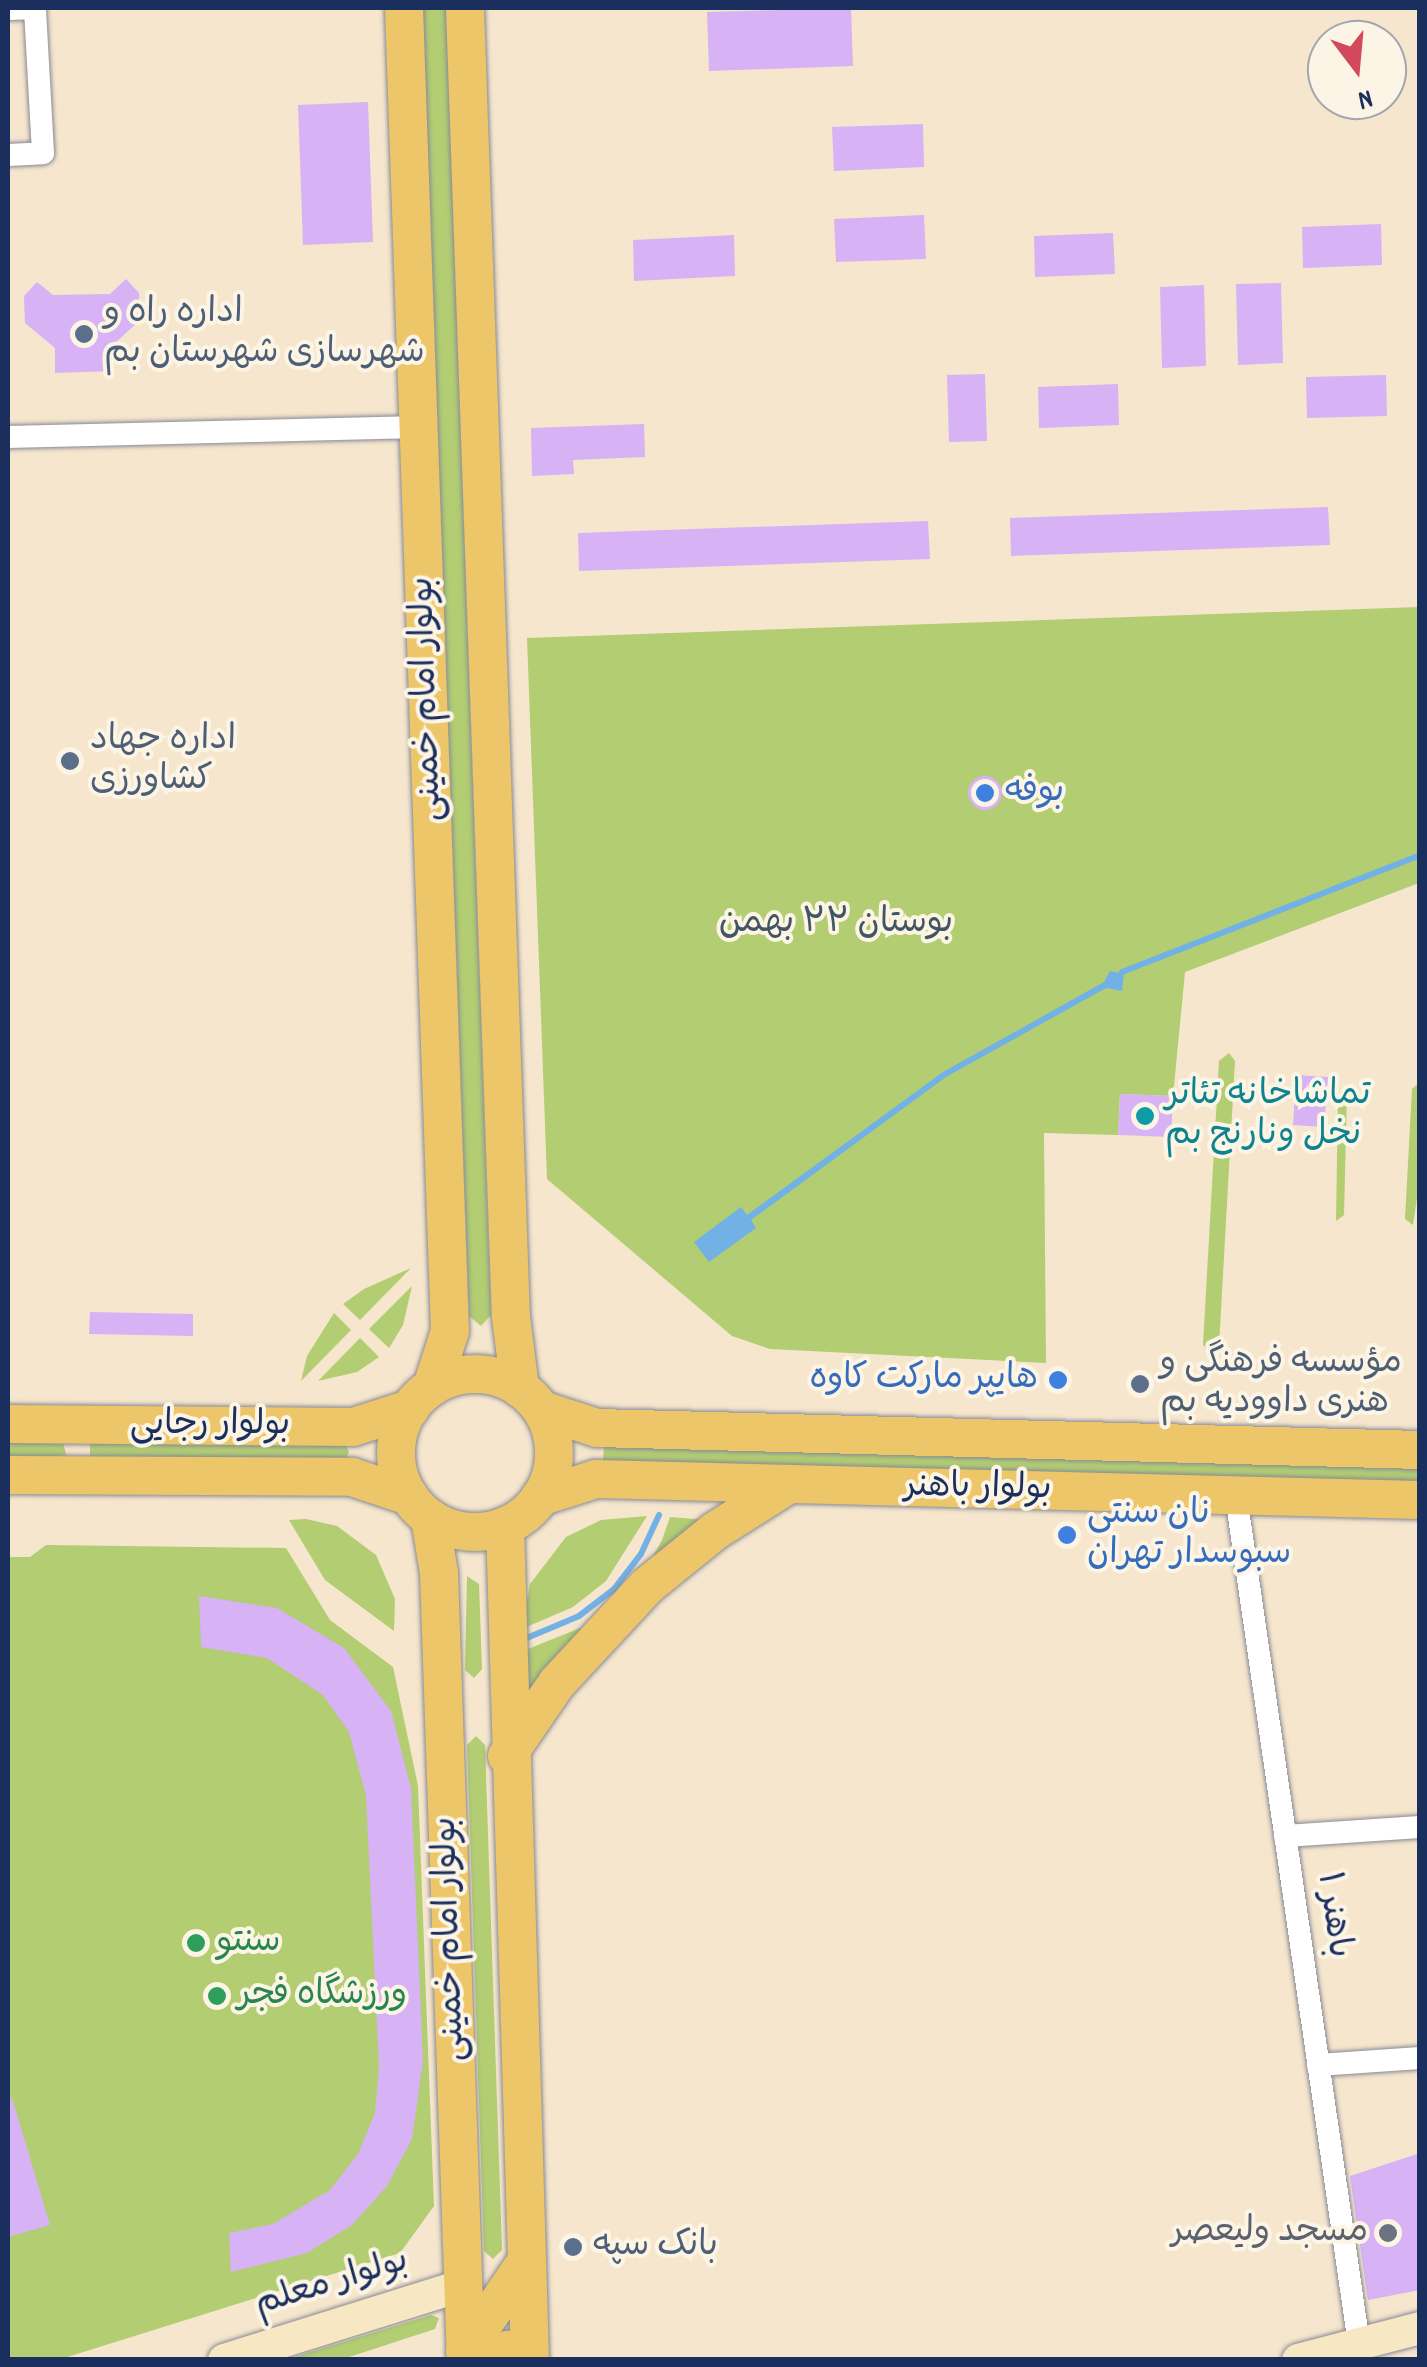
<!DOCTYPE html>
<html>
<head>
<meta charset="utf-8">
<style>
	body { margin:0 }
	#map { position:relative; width:1427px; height:2367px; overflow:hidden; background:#f6e6cd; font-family:Dekko,"Playpen Sans Arabic",sans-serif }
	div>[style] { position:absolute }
	.green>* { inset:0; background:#b2cd72 }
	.water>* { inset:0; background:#72b1e5 }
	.stream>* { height:6px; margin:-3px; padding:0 3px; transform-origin:3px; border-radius:3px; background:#72b1e5 }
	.building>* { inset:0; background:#d7b2f5 }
	.round { border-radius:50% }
	.roads { filter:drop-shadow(0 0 2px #888a96) drop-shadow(0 0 2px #888a96) }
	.street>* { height:22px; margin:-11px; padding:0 11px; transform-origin:11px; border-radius:11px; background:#fff }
	.secondary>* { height:32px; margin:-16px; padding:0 16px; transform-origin:16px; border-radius:16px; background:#f7e8c3 }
	.primary>* { height:38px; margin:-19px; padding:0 19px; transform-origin:19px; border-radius:19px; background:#ecc669 }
	.primary>.ring { margin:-19px; padding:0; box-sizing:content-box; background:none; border:38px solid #ecc669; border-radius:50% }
	.dots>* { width:28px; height:28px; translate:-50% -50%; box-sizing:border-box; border:5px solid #fcf5e5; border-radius:50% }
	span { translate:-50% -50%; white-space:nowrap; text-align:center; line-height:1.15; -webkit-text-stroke:8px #fcf5e5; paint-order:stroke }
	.service-label { font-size:35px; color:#4e5e75 }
	.left { translate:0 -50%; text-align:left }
	.street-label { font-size:35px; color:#1b2f5e }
	.shop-label { font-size:35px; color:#366cbe }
	.right { translate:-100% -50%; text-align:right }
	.park-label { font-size:35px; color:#415663 }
	.culture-label { font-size:35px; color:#0d838f }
	.leisure-label { font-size:35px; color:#27864d }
	.worship-label { font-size:35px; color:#5b616d }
	.frame { position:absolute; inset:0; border:10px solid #1b2f5e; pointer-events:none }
	.north { position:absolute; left:1307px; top:20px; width:100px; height:100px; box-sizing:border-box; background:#fcf5e5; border:2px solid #a2a6af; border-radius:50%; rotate:164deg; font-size:28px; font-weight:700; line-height:40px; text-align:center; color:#1b2f5e }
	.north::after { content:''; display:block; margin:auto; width:35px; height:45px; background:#d1495b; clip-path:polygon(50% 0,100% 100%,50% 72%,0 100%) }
</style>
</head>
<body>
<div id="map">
	<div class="green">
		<div style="clip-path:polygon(423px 8px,446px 8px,491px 1315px,481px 1326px,469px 1316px)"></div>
		<div style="clip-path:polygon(1419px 607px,1419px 883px,1185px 972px,1173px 1096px,1120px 1094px,1118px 1135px,1044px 1133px,1046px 1363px,770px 1349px,732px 1336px,547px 1179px,527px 638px)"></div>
		<div style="clip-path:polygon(1229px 1053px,1235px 1061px,1219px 1346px,1213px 1353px,1203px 1345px,1219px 1061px)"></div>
		<div style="clip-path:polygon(1419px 1083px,1419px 1184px,1413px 1225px,1405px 1219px,1412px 1089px)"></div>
		<div style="clip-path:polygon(1347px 1092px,1344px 1215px,1336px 1221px,1338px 1097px)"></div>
		<div style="clip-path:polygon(411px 1268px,360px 1320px,343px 1304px,364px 1289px)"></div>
		<div style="clip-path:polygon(412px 1286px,403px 1325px,389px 1348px,369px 1329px)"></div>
		<div style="clip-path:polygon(334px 1313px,351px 1330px,301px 1381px,307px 1356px)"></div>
		<div style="clip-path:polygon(360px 1338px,379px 1357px,357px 1372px,318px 1381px)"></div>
		<div style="clip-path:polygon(8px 1437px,63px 1441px,66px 1455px,8px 1462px)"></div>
		<div style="clip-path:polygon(90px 1437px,345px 1443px,349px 1452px,345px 1461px,90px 1463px)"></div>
		<div style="clip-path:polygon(604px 1445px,1419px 1462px,1420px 1488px,603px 1463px)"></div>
		<div style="clip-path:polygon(647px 1516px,606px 1581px,573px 1607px,522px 1629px,530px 1584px,566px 1537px,601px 1520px)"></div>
		<div style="clip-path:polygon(670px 1517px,707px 1520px,651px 1560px,662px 1540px)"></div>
		<div style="clip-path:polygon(306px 1519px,337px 1526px,376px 1555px,395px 1599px,394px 1631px,325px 1580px,289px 1520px)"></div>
		<div style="clip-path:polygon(46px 1545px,286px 1548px,330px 1620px,393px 1667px,418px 1786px,434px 2206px,400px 2253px,61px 2359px,8px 2360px,8px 1557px,30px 1557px)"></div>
		<div style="clip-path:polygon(467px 1576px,479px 1584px,482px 1669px,474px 1678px,465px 1670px)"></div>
		<div style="clip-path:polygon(585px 1626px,526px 1701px,523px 1651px)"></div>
		<div style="clip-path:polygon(476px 1736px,485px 1745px,502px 2250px,493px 2259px,484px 2251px,467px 1745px)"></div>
		<div style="clip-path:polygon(431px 2315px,439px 2318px,435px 2329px,343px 2359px,288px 2359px)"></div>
	</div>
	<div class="water">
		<div style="clip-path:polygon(1110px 971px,1124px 974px,1122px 991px,1106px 988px,946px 1077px,751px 1220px,756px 1228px,709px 1262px,694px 1242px,741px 1207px,747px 1215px,943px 1072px,1104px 982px)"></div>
	</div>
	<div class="stream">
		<div style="left:1122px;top:972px;width:320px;rotate:-21.4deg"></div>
		<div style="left:522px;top:1640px;width:62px;rotate:-22.8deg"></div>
		<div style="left:579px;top:1616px;width:44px;rotate:-37.6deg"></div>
		<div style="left:614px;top:1589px;width:44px;rotate:-52.4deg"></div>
		<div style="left:641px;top:1554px;width:43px;rotate:-65.2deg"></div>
	</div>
	<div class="building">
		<div style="clip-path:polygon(851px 8px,853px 66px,709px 71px,707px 12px)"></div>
		<div style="clip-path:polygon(368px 102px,373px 242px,303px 245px,298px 105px)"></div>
		<div style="clip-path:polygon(923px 124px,924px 167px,834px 171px,832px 127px)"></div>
		<div style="clip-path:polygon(924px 215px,926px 259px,836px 262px,834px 219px)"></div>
		<div style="clip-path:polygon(1381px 224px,1382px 265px,1303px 268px,1302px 227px)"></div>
		<div style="clip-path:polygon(1113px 233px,1115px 274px,1035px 277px,1034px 236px)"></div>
		<div style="clip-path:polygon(734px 235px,735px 276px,634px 281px,633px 240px)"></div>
		<div style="clip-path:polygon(126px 279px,139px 293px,140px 320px,112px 346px,113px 371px,55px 373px,55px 348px,25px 323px,24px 296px,37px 282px,53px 295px,110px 294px)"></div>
		<div style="clip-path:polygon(1281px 283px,1283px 363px,1238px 365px,1236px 284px)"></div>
		<div style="clip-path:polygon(1204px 285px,1206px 366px,1162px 368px,1160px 287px)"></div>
		<div style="clip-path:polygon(985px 374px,987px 441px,949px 442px,947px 375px)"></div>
		<div style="clip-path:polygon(1386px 375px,1387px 416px,1307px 418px,1306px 377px)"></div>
		<div style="clip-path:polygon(1118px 384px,1119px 425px,1039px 428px,1038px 387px)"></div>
		<div style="clip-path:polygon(644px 424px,645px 457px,573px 460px,574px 474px,532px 476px,531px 428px)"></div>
		<div style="clip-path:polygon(1328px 507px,1330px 545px,1011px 556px,1010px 518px)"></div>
		<div style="clip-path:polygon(928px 521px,930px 559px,579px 571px,578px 533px)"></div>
		<div class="round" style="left:968px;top:776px;width:34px;height:34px"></div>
		<div style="clip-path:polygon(1296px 1075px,1328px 1077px,1324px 1127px,1293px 1125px)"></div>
		<div style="clip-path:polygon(1120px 1094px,1173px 1096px,1171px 1137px,1118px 1135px)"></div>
		<div style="clip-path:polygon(90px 1312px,193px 1314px,193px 1336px,89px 1334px)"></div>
		<div style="clip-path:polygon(199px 1596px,277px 1608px,344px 1648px,391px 1711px,411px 1788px,423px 2061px,412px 2139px,387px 2186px,352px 2225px,307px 2253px,231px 2272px,229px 2233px,273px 2224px,330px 2190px,358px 2154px,375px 2113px,379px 2068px,366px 1796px,349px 1732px,323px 1695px,267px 1658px,201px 1647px)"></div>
		<div style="clip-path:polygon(12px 2098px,50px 2225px,8px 2237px,8px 2099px)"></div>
		<div style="clip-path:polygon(1420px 2153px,1420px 2290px,1368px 2300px,1350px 2176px)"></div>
	</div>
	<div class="roads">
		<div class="street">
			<div style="left:8px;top:9px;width:24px;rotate:-2deg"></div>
			<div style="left:8px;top:155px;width:35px;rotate:-3deg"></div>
			<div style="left:43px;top:153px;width:145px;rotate:-93.2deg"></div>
			<div style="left:8px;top:437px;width:411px;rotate:-1.4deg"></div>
			<div style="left:1236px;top:1496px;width:857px;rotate:81.75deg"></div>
			<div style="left:1285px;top:1836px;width:135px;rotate:-3.8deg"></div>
			<div style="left:1318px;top:2065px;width:102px;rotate:-3.9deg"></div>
		</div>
		<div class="secondary">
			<div style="left:224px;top:2360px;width:250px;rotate:-17.4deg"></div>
			<div style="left:1298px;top:2360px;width:126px;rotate:-14.7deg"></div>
		</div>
		<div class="primary">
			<div style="left:404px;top:8px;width:1324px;rotate:88.01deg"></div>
			<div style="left:450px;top:1331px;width:59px;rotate:107.8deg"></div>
			<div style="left:465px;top:8px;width:1310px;rotate:87.99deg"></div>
			<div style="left:511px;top:1317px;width:72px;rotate:82.8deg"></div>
			<div class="ring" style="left:396px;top:1374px;width:120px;height:120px"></div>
			<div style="left:542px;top:1410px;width:58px;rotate:18.1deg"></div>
			<div style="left:597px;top:1428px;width:823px;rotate:1.53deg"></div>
			<div style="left:8px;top:1424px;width:345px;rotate:0.5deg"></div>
			<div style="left:353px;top:1427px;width:60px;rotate:-17.5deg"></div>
			<div style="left:8px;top:1475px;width:344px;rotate:0.3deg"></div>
			<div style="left:352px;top:1477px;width:60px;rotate:18.4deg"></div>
			<div style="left:540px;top:1497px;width:59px;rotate:-17.8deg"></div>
			<div style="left:596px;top:1479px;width:824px;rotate:1.46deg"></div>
			<div style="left:430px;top:1518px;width:56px;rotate:80.7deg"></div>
			<div style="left:439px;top:1573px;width:787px;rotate:88.04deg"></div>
			<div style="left:505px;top:1526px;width:834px;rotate:88.28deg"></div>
			<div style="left:507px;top:1756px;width:88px;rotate:-55.6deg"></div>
			<div style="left:557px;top:1683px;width:132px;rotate:-47.1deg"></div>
			<div style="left:647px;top:1586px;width:87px;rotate:-39deg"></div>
			<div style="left:715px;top:1531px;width:88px;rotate:-32.4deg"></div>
			<div style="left:465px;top:2351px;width:108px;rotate:-55.6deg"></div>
			<div style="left:496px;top:2360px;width:16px;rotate:-40deg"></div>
		</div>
	</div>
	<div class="dots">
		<div style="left:84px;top:334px;background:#5c6f8a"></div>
		<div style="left:70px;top:761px;background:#5c6f8a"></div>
		<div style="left:985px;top:793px;background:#3f7fe0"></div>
		<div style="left:1145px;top:1116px;background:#0f9aa8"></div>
		<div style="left:1058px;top:1380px;background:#3f7fe0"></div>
		<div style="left:1140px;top:1384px;background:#5c6f8a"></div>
		<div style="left:1067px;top:1535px;background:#3f7fe0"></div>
		<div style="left:196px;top:1943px;background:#2e9e5b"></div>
		<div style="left:217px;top:1996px;background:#2e9e5b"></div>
		<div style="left:1388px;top:2233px;background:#6b7280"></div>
		<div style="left:573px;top:2247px;background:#5c6f8a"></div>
	</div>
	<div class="service-label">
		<span class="left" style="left:104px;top:334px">اداره راه و<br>شهرسازی شهرستان بم</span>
		<span class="left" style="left:90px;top:761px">اداره جهاد<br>کشاورزی</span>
		<span class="left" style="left:1160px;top:1384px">مؤسسه فرهنگی و<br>هنری داوودیه بم</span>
		<span class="left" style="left:593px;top:2247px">بانک سپه</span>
	</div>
	<div class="street-label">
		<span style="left:428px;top:699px;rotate:-92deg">بولوار امام خمینی</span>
		<span style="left:210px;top:1426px">بولوار رجایی</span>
		<span style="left:978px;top:1489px;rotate:1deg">بولوار باهنر</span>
		<span style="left:1332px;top:1915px;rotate:82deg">باهنر ۱</span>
		<span style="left:451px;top:1939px;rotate:-92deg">بولوار امام خمینی</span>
		<span style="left:332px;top:2284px;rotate:-17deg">بولوار معلم</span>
	</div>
	<div class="shop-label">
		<span class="left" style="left:1005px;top:793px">بوفه</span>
		<span class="right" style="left:1038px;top:1380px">هایپر مارکت کاوه</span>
		<span class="left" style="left:1087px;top:1535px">نان سنتی<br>سبوسدار تهران</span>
	</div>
	<div class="park-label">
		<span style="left:836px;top:924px">بوستان ۲۲ بهمن</span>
	</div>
	<div class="culture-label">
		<span class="left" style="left:1165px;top:1116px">تماشاخانه تئاتر<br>نخل ونارنج بم</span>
	</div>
	<div class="leisure-label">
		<span class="left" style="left:216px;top:1943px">سنتو</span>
		<span class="left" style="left:237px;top:1996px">ورزشگاه فجر</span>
	</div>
	<div class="worship-label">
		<span class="right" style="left:1368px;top:2233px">مسجد ولیعصر</span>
	</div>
	<div class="frame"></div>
	<div class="north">N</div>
</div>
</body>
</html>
